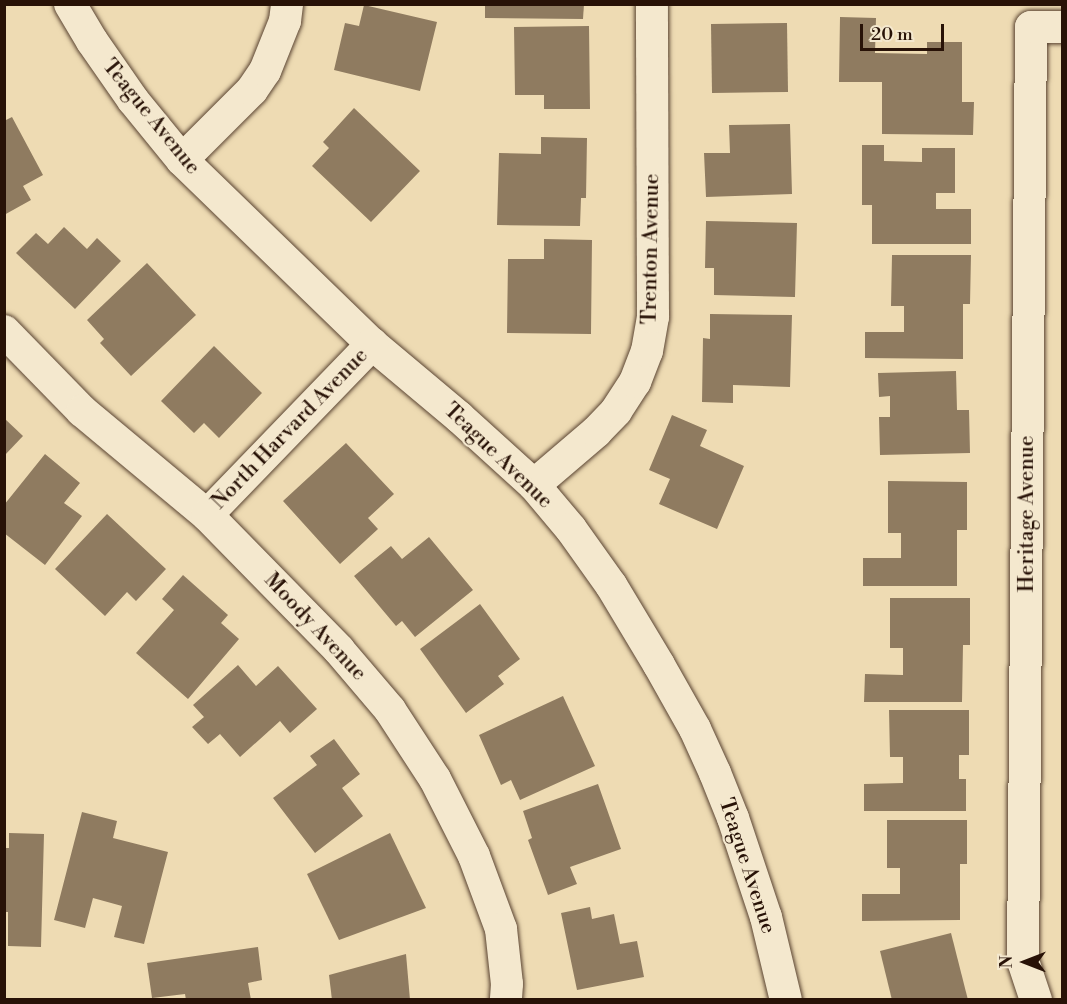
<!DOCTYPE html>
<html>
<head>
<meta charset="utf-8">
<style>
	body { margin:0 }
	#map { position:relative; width:1067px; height:1004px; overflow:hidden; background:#eedbb3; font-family:"Libre Bodoni",serif }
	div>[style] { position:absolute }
	.building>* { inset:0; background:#8f7b60 }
	.roads { filter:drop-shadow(0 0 2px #5a4432) drop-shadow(0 0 2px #5a4432) }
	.minor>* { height:32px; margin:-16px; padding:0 16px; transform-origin:16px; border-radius:16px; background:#f4e8ce }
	span { translate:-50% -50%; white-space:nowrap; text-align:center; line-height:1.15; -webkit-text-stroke:4.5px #f4e8ce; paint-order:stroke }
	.street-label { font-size:21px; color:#281207 }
	.frame { position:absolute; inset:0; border:6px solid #281207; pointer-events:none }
	.north { position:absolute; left:995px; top:932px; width:60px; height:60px; -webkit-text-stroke:4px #f4e8ce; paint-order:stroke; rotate:270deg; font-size:16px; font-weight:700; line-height:24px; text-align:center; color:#281207 }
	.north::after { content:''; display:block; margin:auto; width:21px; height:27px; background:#281207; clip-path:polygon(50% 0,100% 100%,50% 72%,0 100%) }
	.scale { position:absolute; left:860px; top:24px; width:84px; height:27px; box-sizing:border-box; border:3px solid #281207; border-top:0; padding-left:8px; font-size:18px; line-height:21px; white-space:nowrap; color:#281207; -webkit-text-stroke:4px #f4e8ce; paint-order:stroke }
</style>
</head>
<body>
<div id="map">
	<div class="building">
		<div style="clip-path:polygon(485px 4px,584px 4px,583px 19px,485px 18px)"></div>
		<div style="clip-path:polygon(364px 5px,437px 22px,420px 91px,334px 70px,345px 23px,359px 26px)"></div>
		<div style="clip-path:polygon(840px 17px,876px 18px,875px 53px,927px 54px,927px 42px,962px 42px,962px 102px,974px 102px,973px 135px,882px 134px,882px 82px,839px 82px)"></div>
		<div style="clip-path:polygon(787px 23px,788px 92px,712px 93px,711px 24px)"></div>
		<div style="clip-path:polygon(589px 26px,590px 109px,544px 109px,544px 95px,515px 95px,514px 27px)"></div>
		<div style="clip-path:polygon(354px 108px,420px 171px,371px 222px,312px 166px,329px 148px,323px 142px)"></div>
		<div style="clip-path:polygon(12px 117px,43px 175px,23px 186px,31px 200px,4px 215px,4px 121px)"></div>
		<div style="clip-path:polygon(790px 124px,792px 194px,706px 197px,704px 153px,730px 153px,729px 125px)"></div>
		<div style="clip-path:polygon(541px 137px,587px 138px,586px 198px,581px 198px,580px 226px,497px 225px,499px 153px,541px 154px)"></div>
		<div style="clip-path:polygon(862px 145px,884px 145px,884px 161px,922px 162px,922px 148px,955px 148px,955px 193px,936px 193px,936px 209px,971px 209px,971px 244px,872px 244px,872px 205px,862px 205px)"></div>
		<div style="clip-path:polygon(706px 221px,797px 223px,795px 297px,714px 295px,714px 268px,705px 268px)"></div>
		<div style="clip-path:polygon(64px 227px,87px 249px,97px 238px,121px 261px,75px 309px,16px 253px,36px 233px,48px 244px)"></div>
		<div style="clip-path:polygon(544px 239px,592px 240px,591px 334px,507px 333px,508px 259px,544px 259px)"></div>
		<div style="clip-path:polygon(892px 255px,971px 255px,970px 304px,963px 304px,963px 359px,865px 358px,865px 332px,904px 332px,904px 306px,891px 306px)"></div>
		<div style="clip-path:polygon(147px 263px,196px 315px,131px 376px,100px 343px,104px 339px,87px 320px)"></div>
		<div style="clip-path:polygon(710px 314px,792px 315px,790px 387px,733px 385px,733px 403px,702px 402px,703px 338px,710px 339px)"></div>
		<div style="clip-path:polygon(214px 346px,262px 393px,219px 438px,204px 423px,194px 433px,161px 401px)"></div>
		<div style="clip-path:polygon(956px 371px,957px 410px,969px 410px,970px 453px,880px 455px,879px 417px,890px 417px,890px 396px,879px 397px,878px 373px)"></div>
		<div style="clip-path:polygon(672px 415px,707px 430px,700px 446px,744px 466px,717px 529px,659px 504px,670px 479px,649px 470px)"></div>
		<div style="clip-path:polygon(4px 418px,23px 436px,4px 456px)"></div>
		<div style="clip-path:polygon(346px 443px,394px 494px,368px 518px,378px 529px,340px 564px,283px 501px)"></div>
		<div style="clip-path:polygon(45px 454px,80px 483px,64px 503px,82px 516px,45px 565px,4px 533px,4px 505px)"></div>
		<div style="clip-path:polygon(888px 481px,967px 482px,967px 530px,957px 530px,957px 586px,863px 586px,863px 558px,901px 558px,901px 533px,888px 533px)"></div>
		<div style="clip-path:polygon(107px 514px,166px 569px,136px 601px,127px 592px,105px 616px,55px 569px)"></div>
		<div style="clip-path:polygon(429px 537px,473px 590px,415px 637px,402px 621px,396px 626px,354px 576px,391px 546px,402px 559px)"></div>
		<div style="clip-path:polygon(183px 575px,228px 615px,221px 623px,239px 639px,188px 699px,136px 653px,174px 610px,162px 599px)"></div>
		<div style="clip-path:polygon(890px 598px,970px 598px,970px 645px,963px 645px,962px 702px,864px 702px,865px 674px,903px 675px,903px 648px,890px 648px)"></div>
		<div style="clip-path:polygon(480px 604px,520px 659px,498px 676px,504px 684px,466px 713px,420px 649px)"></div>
		<div style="clip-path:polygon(238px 665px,256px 686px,278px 666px,317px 709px,290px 733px,280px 721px,240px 757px,220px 734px,208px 744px,192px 727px,204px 717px,193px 705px)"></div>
		<div style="clip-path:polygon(563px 696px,595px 766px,520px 800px,511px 780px,501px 785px,479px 735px)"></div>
		<div style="clip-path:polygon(889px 710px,969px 710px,969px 755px,959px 755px,959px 779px,966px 779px,966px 811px,864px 811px,864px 784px,903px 783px,903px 757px,890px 757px)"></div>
		<div style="clip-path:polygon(334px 739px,360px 774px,342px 788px,363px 816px,315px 853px,273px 798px,317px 765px,310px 756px)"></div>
		<div style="clip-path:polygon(598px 784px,621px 849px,570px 867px,577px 884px,548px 895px,528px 840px,532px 838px,523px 811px)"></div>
		<div style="clip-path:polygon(82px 812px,117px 821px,113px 838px,168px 852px,144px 944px,114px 937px,122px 906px,93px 898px,85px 928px,54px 920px)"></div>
		<div style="clip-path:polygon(887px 820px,967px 820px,967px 864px,960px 864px,960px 920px,862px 921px,862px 894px,900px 894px,900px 868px,887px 868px)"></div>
		<div style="clip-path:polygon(9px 833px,44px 834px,41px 947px,8px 946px,8px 912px,4px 912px,4px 848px,9px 848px)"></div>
		<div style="clip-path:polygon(390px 833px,426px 908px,339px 940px,307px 874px)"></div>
		<div style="clip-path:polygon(590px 907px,592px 919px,614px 914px,620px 944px,637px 941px,644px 977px,577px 990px,561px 913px)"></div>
		<div style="clip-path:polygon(951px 933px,968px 1000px,892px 1000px,880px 951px)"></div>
		<div style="clip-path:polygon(258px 947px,262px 980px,248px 983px,251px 1000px,186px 1000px,185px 994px,152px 998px,147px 963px)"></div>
		<div style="clip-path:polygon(406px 954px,410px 1000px,332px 1000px,329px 975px)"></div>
	</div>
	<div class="roads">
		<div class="minor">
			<div style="left:70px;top:4px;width:43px;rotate:59.3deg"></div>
			<div style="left:92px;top:41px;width:72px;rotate:55.2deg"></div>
			<div style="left:133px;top:100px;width:77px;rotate:50.8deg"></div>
			<div style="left:182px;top:160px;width:264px;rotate:44.1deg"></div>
			<div style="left:372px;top:344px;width:114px;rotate:40deg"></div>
			<div style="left:459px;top:417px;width:101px;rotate:42.2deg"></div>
			<div style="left:534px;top:485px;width:57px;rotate:49.9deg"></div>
			<div style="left:571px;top:529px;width:69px;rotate:54.5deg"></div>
			<div style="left:611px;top:585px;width:93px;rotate:59deg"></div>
			<div style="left:659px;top:665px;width:73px;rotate:60.6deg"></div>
			<div style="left:695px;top:729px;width:48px;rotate:65.6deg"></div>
			<div style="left:715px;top:773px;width:48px;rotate:68.2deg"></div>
			<div style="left:733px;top:818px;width:104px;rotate:71.6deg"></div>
			<div style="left:766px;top:917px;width:85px;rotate:76.5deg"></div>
			<div style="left:182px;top:160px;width:99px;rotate:-45deg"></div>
			<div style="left:252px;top:90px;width:23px;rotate:-56deg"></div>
			<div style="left:265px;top:71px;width:54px;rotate:-68.2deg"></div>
			<div style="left:285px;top:21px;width:17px;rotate:-83deg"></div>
			<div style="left:4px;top:331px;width:112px;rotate:45.7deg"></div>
			<div style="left:82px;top:411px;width:163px;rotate:39.8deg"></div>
			<div style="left:207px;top:515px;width:189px;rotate:45.6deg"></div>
			<div style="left:339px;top:650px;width:79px;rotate:49.6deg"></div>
			<div style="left:390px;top:710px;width:82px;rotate:56.9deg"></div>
			<div style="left:435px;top:779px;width:86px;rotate:63.1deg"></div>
			<div style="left:474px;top:856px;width:78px;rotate:69.7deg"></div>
			<div style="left:501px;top:929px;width:55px;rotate:83.8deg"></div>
			<div style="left:507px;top:984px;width:16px;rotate:94deg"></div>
			<div style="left:534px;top:485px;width:82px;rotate:-40.5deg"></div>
			<div style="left:596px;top:432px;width:29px;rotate:-46deg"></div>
			<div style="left:616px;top:411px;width:35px;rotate:-57deg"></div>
			<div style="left:635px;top:382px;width:33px;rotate:-69deg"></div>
			<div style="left:647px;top:351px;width:35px;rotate:-80deg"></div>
			<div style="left:653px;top:317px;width:313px;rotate:-90.2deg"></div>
			<div style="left:207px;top:515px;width:238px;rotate:-46deg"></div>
			<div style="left:1036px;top:1000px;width:41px;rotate:-108.4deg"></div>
			<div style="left:1023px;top:961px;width:934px;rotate:-89.51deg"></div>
			<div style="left:1031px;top:27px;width:31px"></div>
		</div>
	</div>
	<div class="street-label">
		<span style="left:151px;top:117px;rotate:51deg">Teague Avenue</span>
		<span style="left:651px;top:249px;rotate:-89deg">Trenton Avenue</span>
		<span style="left:290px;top:429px;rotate:-46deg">North Harvard Avenue</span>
		<span style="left:498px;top:456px;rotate:44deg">Teague Avenue</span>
		<span style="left:1027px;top:514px;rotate:-90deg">Heritage Avenue</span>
		<span style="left:315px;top:627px;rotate:47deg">Moody Avenue</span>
		<span style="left:747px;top:866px;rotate:72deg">Teague Avenue</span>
	</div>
	<div class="frame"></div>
	<div class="north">N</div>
	<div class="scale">20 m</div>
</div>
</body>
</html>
